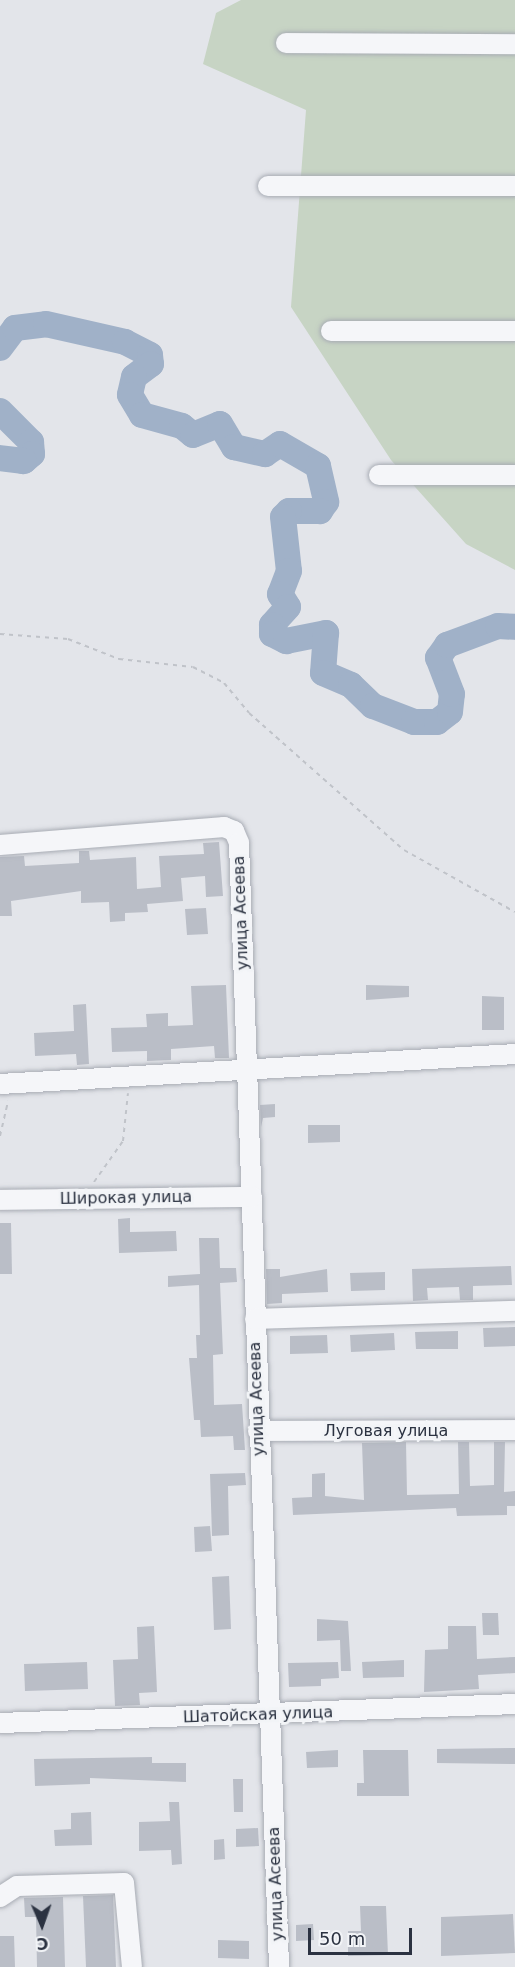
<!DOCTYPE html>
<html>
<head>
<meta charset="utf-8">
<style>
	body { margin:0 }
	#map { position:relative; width:515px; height:1967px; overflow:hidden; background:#e3e5ea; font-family:"DejaVu Sans",sans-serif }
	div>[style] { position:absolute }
	.green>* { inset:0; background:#c7d4c4 }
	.river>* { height:26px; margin:-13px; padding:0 13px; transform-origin:13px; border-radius:13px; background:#a0b1c8 }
	.building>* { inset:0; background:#babec7 }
	.path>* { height:2px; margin-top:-1px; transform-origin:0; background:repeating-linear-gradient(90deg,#c0c3c9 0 4.5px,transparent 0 9px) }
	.roads { filter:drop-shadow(0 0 2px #a8acb4) drop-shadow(0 0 2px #a8acb4) }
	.minor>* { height:20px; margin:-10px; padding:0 10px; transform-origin:10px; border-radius:10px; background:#f5f6f9 }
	span { translate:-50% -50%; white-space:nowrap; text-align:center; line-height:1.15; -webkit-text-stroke:6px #f2f4f7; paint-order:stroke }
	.street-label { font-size:16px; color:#2b3241 }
	.north { position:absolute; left:12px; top:1895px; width:60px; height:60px; -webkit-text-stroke:4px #f2f4f7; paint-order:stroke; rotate:178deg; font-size:16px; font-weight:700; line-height:24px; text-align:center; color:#2b3241 }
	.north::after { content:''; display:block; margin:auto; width:21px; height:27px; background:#2b3241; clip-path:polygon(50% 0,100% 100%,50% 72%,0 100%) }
	.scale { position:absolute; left:308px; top:1928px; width:104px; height:27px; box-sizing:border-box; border:3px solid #2b3241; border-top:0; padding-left:8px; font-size:18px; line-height:21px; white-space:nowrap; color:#2b3241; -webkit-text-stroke:4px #f2f4f7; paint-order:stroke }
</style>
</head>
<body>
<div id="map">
	<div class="green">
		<div style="clip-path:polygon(241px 0,515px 0,515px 570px,466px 544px,391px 460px,291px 307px,306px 110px,203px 64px,216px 13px)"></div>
	</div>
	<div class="river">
		<div style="left:0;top:348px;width:25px;rotate:-53deg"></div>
		<div style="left:15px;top:328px;width:31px;rotate:-7deg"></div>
		<div style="left:46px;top:324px;width:81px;rotate:12.8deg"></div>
		<div style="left:125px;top:342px;width:28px;rotate:27deg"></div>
		<div style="left:150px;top:355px;width:9px;rotate:84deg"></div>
		<div style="left:151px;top:364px;width:21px;rotate:143deg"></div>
		<div style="left:134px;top:377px;width:18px;rotate:103deg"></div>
		<div style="left:130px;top:395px;width:23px;rotate:59deg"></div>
		<div style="left:142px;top:415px;width:41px;rotate:15.4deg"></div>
		<div style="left:182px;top:426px;width:14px;rotate:39deg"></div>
		<div style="left:193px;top:435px;width:29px;rotate:-22deg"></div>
		<div style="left:220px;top:424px;width:27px;rotate:59deg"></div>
		<div style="left:234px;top:447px;width:32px;rotate:13deg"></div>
		<div style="left:265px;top:454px;width:18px;rotate:-34deg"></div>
		<div style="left:280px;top:444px;width:44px;rotate:30.1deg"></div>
		<div style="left:318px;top:466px;width:37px;rotate:77deg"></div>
		<div style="left:326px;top:502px;width:11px;rotate:124deg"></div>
		<div style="left:320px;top:511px;width:31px;rotate:180deg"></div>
		<div style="left:289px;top:511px;width:8px;rotate:135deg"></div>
		<div style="left:283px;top:517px;width:54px;rotate:83.7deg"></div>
		<div style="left:289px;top:571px;width:25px;rotate:111deg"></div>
		<div style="left:280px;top:594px;width:15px;rotate:58deg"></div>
		<div style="left:288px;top:607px;width:24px;rotate:132deg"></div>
		<div style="left:272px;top:625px;width:9px;rotate:90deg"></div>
		<div style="left:272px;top:634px;width:16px;rotate:27deg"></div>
		<div style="left:286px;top:641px;width:41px;rotate:-11.3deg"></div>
		<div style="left:326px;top:633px;width:40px;rotate:94.3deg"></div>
		<div style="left:323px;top:673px;width:30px;rotate:23deg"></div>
		<div style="left:351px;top:685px;width:30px;rotate:44deg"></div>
		<div style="left:373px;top:706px;width:44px;rotate:21.3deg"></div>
		<div style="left:414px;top:722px;width:23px"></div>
		<div style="left:437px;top:722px;width:16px;rotate:-38deg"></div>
		<div style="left:450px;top:712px;width:18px;rotate:-84deg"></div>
		<div style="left:452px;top:694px;width:39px;rotate:-111deg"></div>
		<div style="left:438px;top:658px;width:16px;rotate:-55deg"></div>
		<div style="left:447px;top:645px;width:54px;rotate:-20.4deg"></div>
		<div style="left:498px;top:626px;width:17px;rotate:3deg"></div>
		<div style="left:0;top:411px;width:44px;rotate:45deg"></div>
		<div style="left:31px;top:442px;width:12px;rotate:85deg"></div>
		<div style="left:32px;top:454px;width:11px;rotate:139deg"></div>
		<div style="left:24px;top:461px;width:24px;rotate:-173deg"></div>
	</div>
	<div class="building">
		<div style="clip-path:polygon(219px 842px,223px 896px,206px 897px,205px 876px,181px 878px,183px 901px,147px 904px,148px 912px,125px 913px,125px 921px,110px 922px,109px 902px,81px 903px,81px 891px,11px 901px,12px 916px,0 916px,0 857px,24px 856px,25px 866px,79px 863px,79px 851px,89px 851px,90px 860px,136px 857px,137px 889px,161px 887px,159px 856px,204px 854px,203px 843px)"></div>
		<div style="clip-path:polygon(206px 908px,208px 934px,187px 935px,185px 909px)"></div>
		<div style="clip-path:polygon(226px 985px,229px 1058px,215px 1058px,214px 1046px,171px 1049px,171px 1060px,147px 1061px,147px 1051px,112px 1052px,111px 1028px,147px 1027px,146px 1014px,168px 1013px,168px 1026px,193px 1025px,191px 986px)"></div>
		<div style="clip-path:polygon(366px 985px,409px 986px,409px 997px,366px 1000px)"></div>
		<div style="clip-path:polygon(482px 996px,504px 997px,504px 1030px,482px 1030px)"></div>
		<div style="clip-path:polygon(86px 1004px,89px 1064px,77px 1065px,76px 1054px,35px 1056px,34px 1033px,74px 1031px,73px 1005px)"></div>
		<div style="clip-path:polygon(275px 1104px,275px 1117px,263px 1118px,261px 1127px,260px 1105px)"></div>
		<div style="clip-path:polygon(308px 1125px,340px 1125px,340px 1142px,308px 1143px)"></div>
		<div style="clip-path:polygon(130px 1218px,130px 1232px,176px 1231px,177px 1251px,119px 1253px,118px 1219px)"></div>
		<div style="clip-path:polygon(0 1223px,11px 1223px,12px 1274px,0 1274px)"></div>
		<div style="clip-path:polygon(199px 1238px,219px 1238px,220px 1268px,236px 1268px,237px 1282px,220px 1283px,223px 1354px,213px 1355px,214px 1405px,242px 1404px,245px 1450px,234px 1450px,233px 1436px,201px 1437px,200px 1420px,194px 1420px,189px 1358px,197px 1358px,196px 1335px,200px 1335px,199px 1285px,168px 1287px,168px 1276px,200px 1274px)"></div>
		<div style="clip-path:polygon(511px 1266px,512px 1285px,473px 1286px,473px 1300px,460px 1300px,459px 1287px,427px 1288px,428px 1300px,413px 1301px,412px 1269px)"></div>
		<div style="clip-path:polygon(266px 1269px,280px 1269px,280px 1277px,327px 1269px,328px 1292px,282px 1294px,282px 1303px,267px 1304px)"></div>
		<div style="clip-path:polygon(385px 1272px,385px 1290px,351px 1291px,350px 1273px)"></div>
		<div style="clip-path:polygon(515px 1327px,515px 1346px,484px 1347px,483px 1328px)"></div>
		<div style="clip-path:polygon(458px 1331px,458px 1349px,416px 1349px,415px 1332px)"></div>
		<div style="clip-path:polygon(394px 1333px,395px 1350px,351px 1352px,350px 1335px)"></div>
		<div style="clip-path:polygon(327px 1335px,328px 1353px,290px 1354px,290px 1336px)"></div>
		<div style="clip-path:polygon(406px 1442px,407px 1495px,459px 1494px,458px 1442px,469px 1442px,470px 1486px,494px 1485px,494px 1442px,505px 1442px,504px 1492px,515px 1491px,515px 1506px,507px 1506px,507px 1515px,457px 1516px,456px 1508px,293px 1515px,292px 1498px,312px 1497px,312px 1474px,325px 1473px,325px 1496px,364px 1500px,362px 1443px)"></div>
		<div style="clip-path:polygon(245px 1473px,246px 1485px,228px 1486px,229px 1535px,212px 1536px,210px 1474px)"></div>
		<div style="clip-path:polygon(210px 1526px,212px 1551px,195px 1552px,194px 1527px)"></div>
		<div style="clip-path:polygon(229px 1576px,231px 1629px,214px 1630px,212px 1577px)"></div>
		<div style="clip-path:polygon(482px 1613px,498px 1613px,499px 1635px,483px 1635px)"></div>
		<div style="clip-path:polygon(317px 1619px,348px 1621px,351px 1671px,341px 1671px,340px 1640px,317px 1641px)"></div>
		<div style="clip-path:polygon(154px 1626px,157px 1692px,139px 1693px,140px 1705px,115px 1706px,113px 1660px,138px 1659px,137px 1627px)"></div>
		<div style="clip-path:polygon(448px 1626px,476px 1626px,477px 1659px,515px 1657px,515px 1673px,478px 1675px,479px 1689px,424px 1692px,425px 1650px,448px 1649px)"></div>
		<div style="clip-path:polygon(404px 1660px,404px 1677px,363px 1678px,362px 1662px)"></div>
		<div style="clip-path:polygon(87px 1662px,88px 1689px,25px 1691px,24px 1664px)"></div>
		<div style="clip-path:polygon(338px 1662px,339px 1678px,321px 1679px,321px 1686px,289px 1687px,288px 1663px)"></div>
		<div style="clip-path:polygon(515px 1748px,515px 1764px,437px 1763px,437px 1749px)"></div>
		<div style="clip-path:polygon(338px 1750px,338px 1767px,307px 1768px,306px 1752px)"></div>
		<div style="clip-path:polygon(363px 1750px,408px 1750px,409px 1796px,357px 1796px,357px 1783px,364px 1783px)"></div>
		<div style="clip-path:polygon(152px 1757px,152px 1763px,186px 1763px,186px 1782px,90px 1778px,90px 1784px,35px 1786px,34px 1759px)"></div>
		<div style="clip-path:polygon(233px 1779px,243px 1779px,243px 1812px,234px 1812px)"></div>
		<div style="clip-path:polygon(169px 1802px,179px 1802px,182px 1864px,172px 1865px,171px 1850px,139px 1851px,139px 1822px,170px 1821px)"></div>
		<div style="clip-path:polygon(91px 1812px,92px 1845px,55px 1846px,54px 1830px,71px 1829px,71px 1813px)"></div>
		<div style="clip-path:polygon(258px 1828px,259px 1846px,236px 1847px,236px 1829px)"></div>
		<div style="clip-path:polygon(224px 1839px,225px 1859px,214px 1860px,214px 1840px)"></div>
		<div style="clip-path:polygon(113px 1895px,116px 1967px,86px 1967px,83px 1896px)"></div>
		<div style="clip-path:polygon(63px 1897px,65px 1967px,37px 1967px,36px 1917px,25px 1917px,24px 1898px)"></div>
		<div style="clip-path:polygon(360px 1906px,386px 1906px,388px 1955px,348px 1956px,348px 1931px,361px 1931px)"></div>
		<div style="clip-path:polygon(513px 1914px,515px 1953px,441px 1956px,441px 1917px)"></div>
		<div style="clip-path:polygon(313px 1924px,314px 1940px,296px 1941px,296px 1925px)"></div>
		<div style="clip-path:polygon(0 1936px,14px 1936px,15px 1967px,0 1967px)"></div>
		<div style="clip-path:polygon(218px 1940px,249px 1941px,249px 1959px,218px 1958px)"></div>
	</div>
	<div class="path">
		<div style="left:0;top:634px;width:68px;rotate:4.2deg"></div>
		<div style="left:68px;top:639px;width:55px;rotate:21.4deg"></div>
		<div style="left:119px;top:659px;width:74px;rotate:6.2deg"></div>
		<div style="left:193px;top:667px;width:35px;rotate:27deg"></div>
		<div style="left:224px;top:683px;width:39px;rotate:50deg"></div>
		<div style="left:249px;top:713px;width:207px;rotate:41.5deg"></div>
		<div style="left:404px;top:850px;width:127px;rotate:29.2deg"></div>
		<div style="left:0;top:1136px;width:36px;rotate:-77deg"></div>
		<div style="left:94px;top:1182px;width:50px;rotate:-54.7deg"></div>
		<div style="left:123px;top:1141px;width:48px;rotate:-84.1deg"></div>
	</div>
	<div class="roads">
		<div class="minor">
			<div style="left:286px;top:43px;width:229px;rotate:0.3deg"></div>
			<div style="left:268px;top:186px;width:247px"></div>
			<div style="left:331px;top:331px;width:184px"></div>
			<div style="left:379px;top:475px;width:136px"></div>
			<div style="left:0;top:845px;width:225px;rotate:-4.6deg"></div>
			<div style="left:224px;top:827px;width:11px;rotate:22deg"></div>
			<div style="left:234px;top:831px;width:13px;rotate:67deg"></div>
			<div style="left:239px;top:843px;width:1125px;rotate:87.96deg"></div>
			<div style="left:0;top:1084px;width:516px;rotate:-3.33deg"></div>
			<div style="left:0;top:1200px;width:252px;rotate:-0.7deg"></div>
			<div style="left:255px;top:1319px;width:260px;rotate:-1.8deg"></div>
			<div style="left:258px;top:1431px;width:257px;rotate:-0.2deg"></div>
			<div style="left:0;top:1723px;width:515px;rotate:-2.11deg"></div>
			<div style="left:0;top:1897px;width:20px;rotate:-33deg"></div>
			<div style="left:17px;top:1886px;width:107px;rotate:-1.6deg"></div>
			<div style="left:124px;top:1883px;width:84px;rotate:84.6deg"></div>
		</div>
	</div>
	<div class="street-label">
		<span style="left:241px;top:913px;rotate:-92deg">улица Асеева</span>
		<span style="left:126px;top:1198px;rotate:-1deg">Широкая улица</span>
		<span style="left:257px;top:1399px;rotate:-92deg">улица Асеева</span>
		<span style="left:386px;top:1431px">Луговая улица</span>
		<span style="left:258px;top:1715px;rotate:-2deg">Шатойская улица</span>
		<span style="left:276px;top:1884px;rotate:-92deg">улица Асеева</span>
	</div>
	<div class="north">С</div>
	<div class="scale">50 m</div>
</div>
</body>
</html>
